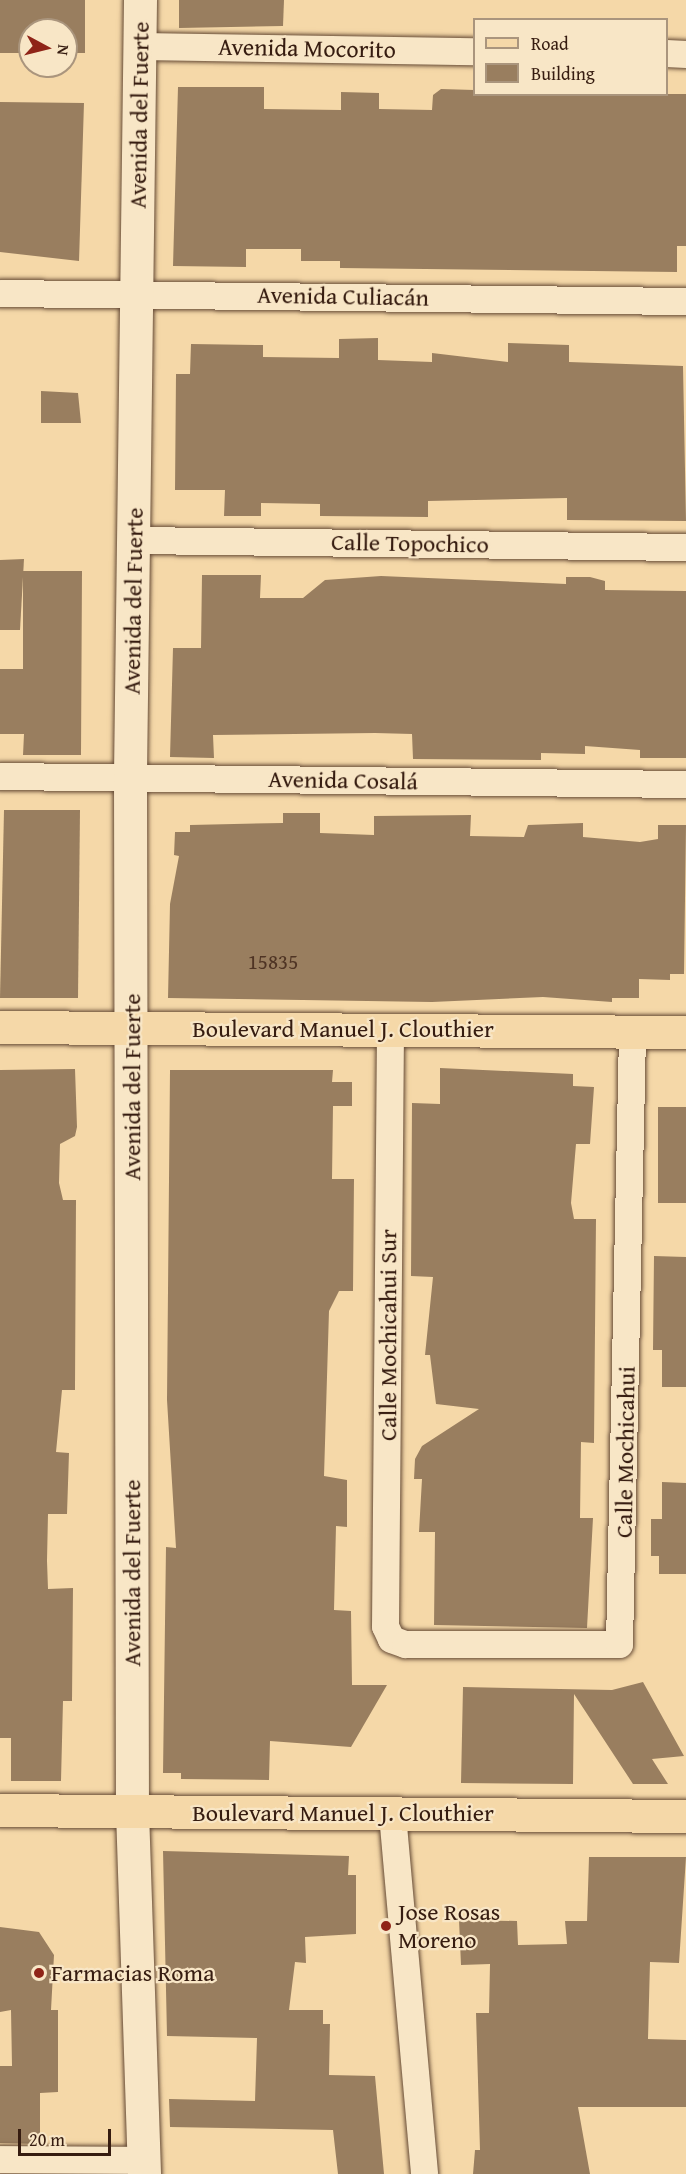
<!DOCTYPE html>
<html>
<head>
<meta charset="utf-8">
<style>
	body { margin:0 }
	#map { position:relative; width:686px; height:2174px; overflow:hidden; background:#f5d8a8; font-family:"Gentium Book Plus",serif }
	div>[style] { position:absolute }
	.building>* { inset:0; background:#997e5f }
	.roads { filter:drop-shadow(0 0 2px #664b36) drop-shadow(0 0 2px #664b36) }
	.minor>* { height:27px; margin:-13.5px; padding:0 13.5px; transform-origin:13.5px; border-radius:13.5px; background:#f8e6c6 }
	.tertiary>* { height:33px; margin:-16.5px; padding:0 16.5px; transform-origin:16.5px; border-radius:16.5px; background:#f8e6c6 }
	.primary>* { height:33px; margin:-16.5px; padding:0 16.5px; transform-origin:16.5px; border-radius:16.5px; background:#f5d8a8 }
	.dots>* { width:16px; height:16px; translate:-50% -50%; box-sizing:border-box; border:3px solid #f8e6c6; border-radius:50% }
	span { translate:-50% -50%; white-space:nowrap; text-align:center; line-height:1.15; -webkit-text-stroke:4.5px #f8e6c6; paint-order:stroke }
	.number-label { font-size:21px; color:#4f3424 }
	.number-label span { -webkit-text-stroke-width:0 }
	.street-label { font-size:24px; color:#361c10 }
	.poi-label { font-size:24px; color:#361c10 }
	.left { translate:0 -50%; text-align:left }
	.legend { position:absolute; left:473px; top:18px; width:195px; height:78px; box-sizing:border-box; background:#f8e6c6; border:2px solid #aa957d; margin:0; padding:8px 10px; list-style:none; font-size:18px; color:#361c10 }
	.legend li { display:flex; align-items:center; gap:12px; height:30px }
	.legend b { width:30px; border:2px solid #aa957d }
	.north { position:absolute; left:18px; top:18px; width:60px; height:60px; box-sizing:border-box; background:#f8e6c6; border:2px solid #aa957d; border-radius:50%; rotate:97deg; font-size:16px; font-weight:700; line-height:24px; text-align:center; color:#361c10 }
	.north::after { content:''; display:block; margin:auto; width:21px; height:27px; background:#8f2418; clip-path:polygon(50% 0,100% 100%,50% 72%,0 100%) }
	.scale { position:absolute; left:18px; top:2129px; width:93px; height:27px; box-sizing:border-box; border:3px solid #361c10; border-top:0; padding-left:8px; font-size:18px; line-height:21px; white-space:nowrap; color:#361c10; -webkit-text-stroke:4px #f8e6c6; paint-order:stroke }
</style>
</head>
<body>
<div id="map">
	<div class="building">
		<div style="clip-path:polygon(0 0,85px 0,85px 53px,66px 53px,66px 30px,30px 30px,30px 53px,0 53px)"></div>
		<div style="clip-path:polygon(179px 0,284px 0,283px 26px,179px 28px)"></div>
		<div style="clip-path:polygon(178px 87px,264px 87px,264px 109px,341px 110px,341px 92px,379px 93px,379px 109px,432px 110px,433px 95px,441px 89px,474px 90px,474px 94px,686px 94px,686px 246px,677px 246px,677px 272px,340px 268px,340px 261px,301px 261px,301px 249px,246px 249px,246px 267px,173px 266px)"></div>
		<div style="clip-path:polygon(0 102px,84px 103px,79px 261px,0 252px)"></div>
		<div style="clip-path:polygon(378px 338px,378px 360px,432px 362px,432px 353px,508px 362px,508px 343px,569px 345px,569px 362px,683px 366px,686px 521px,567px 520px,567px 498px,428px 501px,428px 517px,320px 516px,320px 504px,261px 503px,261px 516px,224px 516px,225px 490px,175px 490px,176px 374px,190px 374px,191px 344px,263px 345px,263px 357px,339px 358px,339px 339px)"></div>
		<div style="clip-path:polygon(41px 391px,78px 393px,81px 423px,41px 423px)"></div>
		<div style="clip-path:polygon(24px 559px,20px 630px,0 630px,0 560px)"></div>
		<div style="clip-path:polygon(23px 571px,82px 571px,81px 755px,23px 755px,24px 734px,0 734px,0 669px,23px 669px)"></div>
		<div style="clip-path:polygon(202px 575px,261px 575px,260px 598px,303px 598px,325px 580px,381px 576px,566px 584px,566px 577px,590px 577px,605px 581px,605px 590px,686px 591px,686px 758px,640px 758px,640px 750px,585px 746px,585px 754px,541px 753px,541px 760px,413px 759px,412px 734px,375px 733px,213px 735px,214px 758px,170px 757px,173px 648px,201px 648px)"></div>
		<div style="clip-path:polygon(4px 810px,80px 810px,78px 998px,0 998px)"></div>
		<div style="clip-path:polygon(283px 813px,320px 813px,320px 833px,374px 835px,374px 816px,471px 815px,470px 836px,524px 837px,528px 825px,583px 823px,583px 837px,640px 842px,658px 839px,658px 825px,686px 825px,684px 974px,670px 974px,670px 980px,639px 979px,639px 998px,612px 998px,612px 1002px,543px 997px,432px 1002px,168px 998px,170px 904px,179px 856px,174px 855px,175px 832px,190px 832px,190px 825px,283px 823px)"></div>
		<div style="clip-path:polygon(440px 1068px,573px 1074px,573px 1086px,594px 1087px,590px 1144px,576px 1144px,571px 1203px,574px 1219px,596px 1219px,594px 1443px,581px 1442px,580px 1518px,593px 1518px,587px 1628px,434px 1625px,435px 1532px,419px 1532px,422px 1479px,414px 1479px,415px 1459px,422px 1446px,479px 1409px,436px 1404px,430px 1355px,425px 1355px,433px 1277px,411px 1276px,412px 1103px,440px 1104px)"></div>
		<div style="clip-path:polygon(75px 1069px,77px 1127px,75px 1136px,60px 1144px,59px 1183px,63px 1200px,76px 1200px,75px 1390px,62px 1390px,56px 1452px,69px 1453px,67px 1514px,48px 1514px,47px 1561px,48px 1589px,73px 1588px,72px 1701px,63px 1701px,61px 1781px,11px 1781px,11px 1738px,0 1738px,0 1070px)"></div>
		<div style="clip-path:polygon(170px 1070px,333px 1070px,332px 1082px,352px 1082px,352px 1106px,333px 1106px,332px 1179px,354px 1179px,353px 1291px,339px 1291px,329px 1311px,324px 1476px,347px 1480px,347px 1527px,336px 1526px,334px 1610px,351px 1611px,352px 1685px,387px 1685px,351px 1747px,270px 1741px,269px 1780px,181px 1779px,181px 1773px,163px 1773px,166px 1547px,176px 1548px,167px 1400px)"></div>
		<div style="clip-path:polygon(658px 1107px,686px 1107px,686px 1203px,658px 1203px)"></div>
		<div style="clip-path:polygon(654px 1256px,686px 1257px,686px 1387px,662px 1387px,662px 1350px,653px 1350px)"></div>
		<div style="clip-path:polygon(662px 1482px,686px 1483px,686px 1574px,659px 1574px,659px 1556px,651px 1556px,651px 1519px,662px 1519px)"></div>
		<div style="clip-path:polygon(643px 1682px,684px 1756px,652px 1759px,668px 1784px,633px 1784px,574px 1694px,573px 1784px,461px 1783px,463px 1687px,612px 1690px)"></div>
		<div style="clip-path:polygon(163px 1851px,349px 1856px,348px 1875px,356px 1875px,356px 1934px,305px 1937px,306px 1963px,295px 1962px,289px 2010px,323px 2010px,323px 2024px,330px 2024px,329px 2075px,375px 2076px,384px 2174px,338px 2174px,333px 2130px,170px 2127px,169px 2099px,255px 2101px,257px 2038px,167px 2036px)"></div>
		<div style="clip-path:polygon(589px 1857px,686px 1857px,679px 1963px,650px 1962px,648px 2039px,686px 2040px,686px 2107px,578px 2107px,590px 2174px,473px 2174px,475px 2150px,480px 2150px,476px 2013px,489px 2013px,490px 1964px,461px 1965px,459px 1920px,517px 1921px,518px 1945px,567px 1944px,565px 1921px,587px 1921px)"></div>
		<div style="clip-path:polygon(0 1927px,39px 1932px,54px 1955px,51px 2010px,58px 2010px,58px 2092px,40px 2093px,40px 2144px,0 2143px,0 2066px,12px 2066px,11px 2010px,0 2012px)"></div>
	</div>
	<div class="roads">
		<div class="minor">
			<div style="left:140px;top:46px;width:334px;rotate:0.9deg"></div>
			<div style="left:666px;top:53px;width:20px;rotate:3deg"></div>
			<div style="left:0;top:293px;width:686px;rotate:0.67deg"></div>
			<div style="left:135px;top:540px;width:551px;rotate:0.73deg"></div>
			<div style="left:0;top:776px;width:686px;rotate:0.67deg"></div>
			<div style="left:390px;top:1030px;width:596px;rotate:90.48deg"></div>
			<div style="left:385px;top:1626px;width:14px;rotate:65deg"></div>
			<div style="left:391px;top:1639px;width:15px;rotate:20deg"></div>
			<div style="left:405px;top:1644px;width:214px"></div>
			<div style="left:619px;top:1644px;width:612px;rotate:-88.78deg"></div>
			<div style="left:392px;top:1814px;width:361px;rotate:84.9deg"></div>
			<div style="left:0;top:2159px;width:143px;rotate:0.4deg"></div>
		</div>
		<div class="tertiary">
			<div style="left:140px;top:0;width:777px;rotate:90.74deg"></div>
			<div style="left:130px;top:777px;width:1034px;rotate:89.89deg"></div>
			<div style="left:132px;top:1811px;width:363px;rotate:88.1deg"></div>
		</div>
		<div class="primary">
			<div style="left:0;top:1027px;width:686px;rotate:0.42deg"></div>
			<div style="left:0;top:1810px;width:686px;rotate:0.5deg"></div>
		</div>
	</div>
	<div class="dots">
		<div style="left:386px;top:1926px;background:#8f2418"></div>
		<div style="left:39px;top:1973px;background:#8f2418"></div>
	</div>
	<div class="number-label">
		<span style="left:273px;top:962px">15835</span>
	</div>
	<div class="street-label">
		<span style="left:307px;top:48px;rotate:1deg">Avenida Mocorito</span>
		<span style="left:139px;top:115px;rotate:-89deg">Avenida del Fuerte</span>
		<span style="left:343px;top:296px;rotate:1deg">Avenida Culiacán</span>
		<span style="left:410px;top:543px;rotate:1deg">Calle Topochico</span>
		<span style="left:133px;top:601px;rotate:-89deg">Avenida del Fuerte</span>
		<span style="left:343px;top:780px;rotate:1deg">Avenida Cosalá</span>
		<span style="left:343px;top:1029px">Boulevard Manuel J. Clouthier</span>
		<span style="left:132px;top:1087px;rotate:-90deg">Avenida del Fuerte</span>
		<span style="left:388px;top:1335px;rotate:-90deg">Calle Mochicahui Sur</span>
		<span style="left:625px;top:1452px;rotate:-89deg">Calle Mochicahui</span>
		<span style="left:132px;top:1573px;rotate:-90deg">Avenida del Fuerte</span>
		<span style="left:343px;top:1813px">Boulevard Manuel J. Clouthier</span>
	</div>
	<div class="poi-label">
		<span class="left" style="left:398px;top:1926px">Jose Rosas<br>Moreno</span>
		<span class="left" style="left:51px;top:1973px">Farmacias Roma</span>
	</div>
	<ul class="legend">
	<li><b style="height:8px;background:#f5d8a8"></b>Road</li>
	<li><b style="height:16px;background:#997e5f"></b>Building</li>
	</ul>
	<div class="north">N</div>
	<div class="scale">20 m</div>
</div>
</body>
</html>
